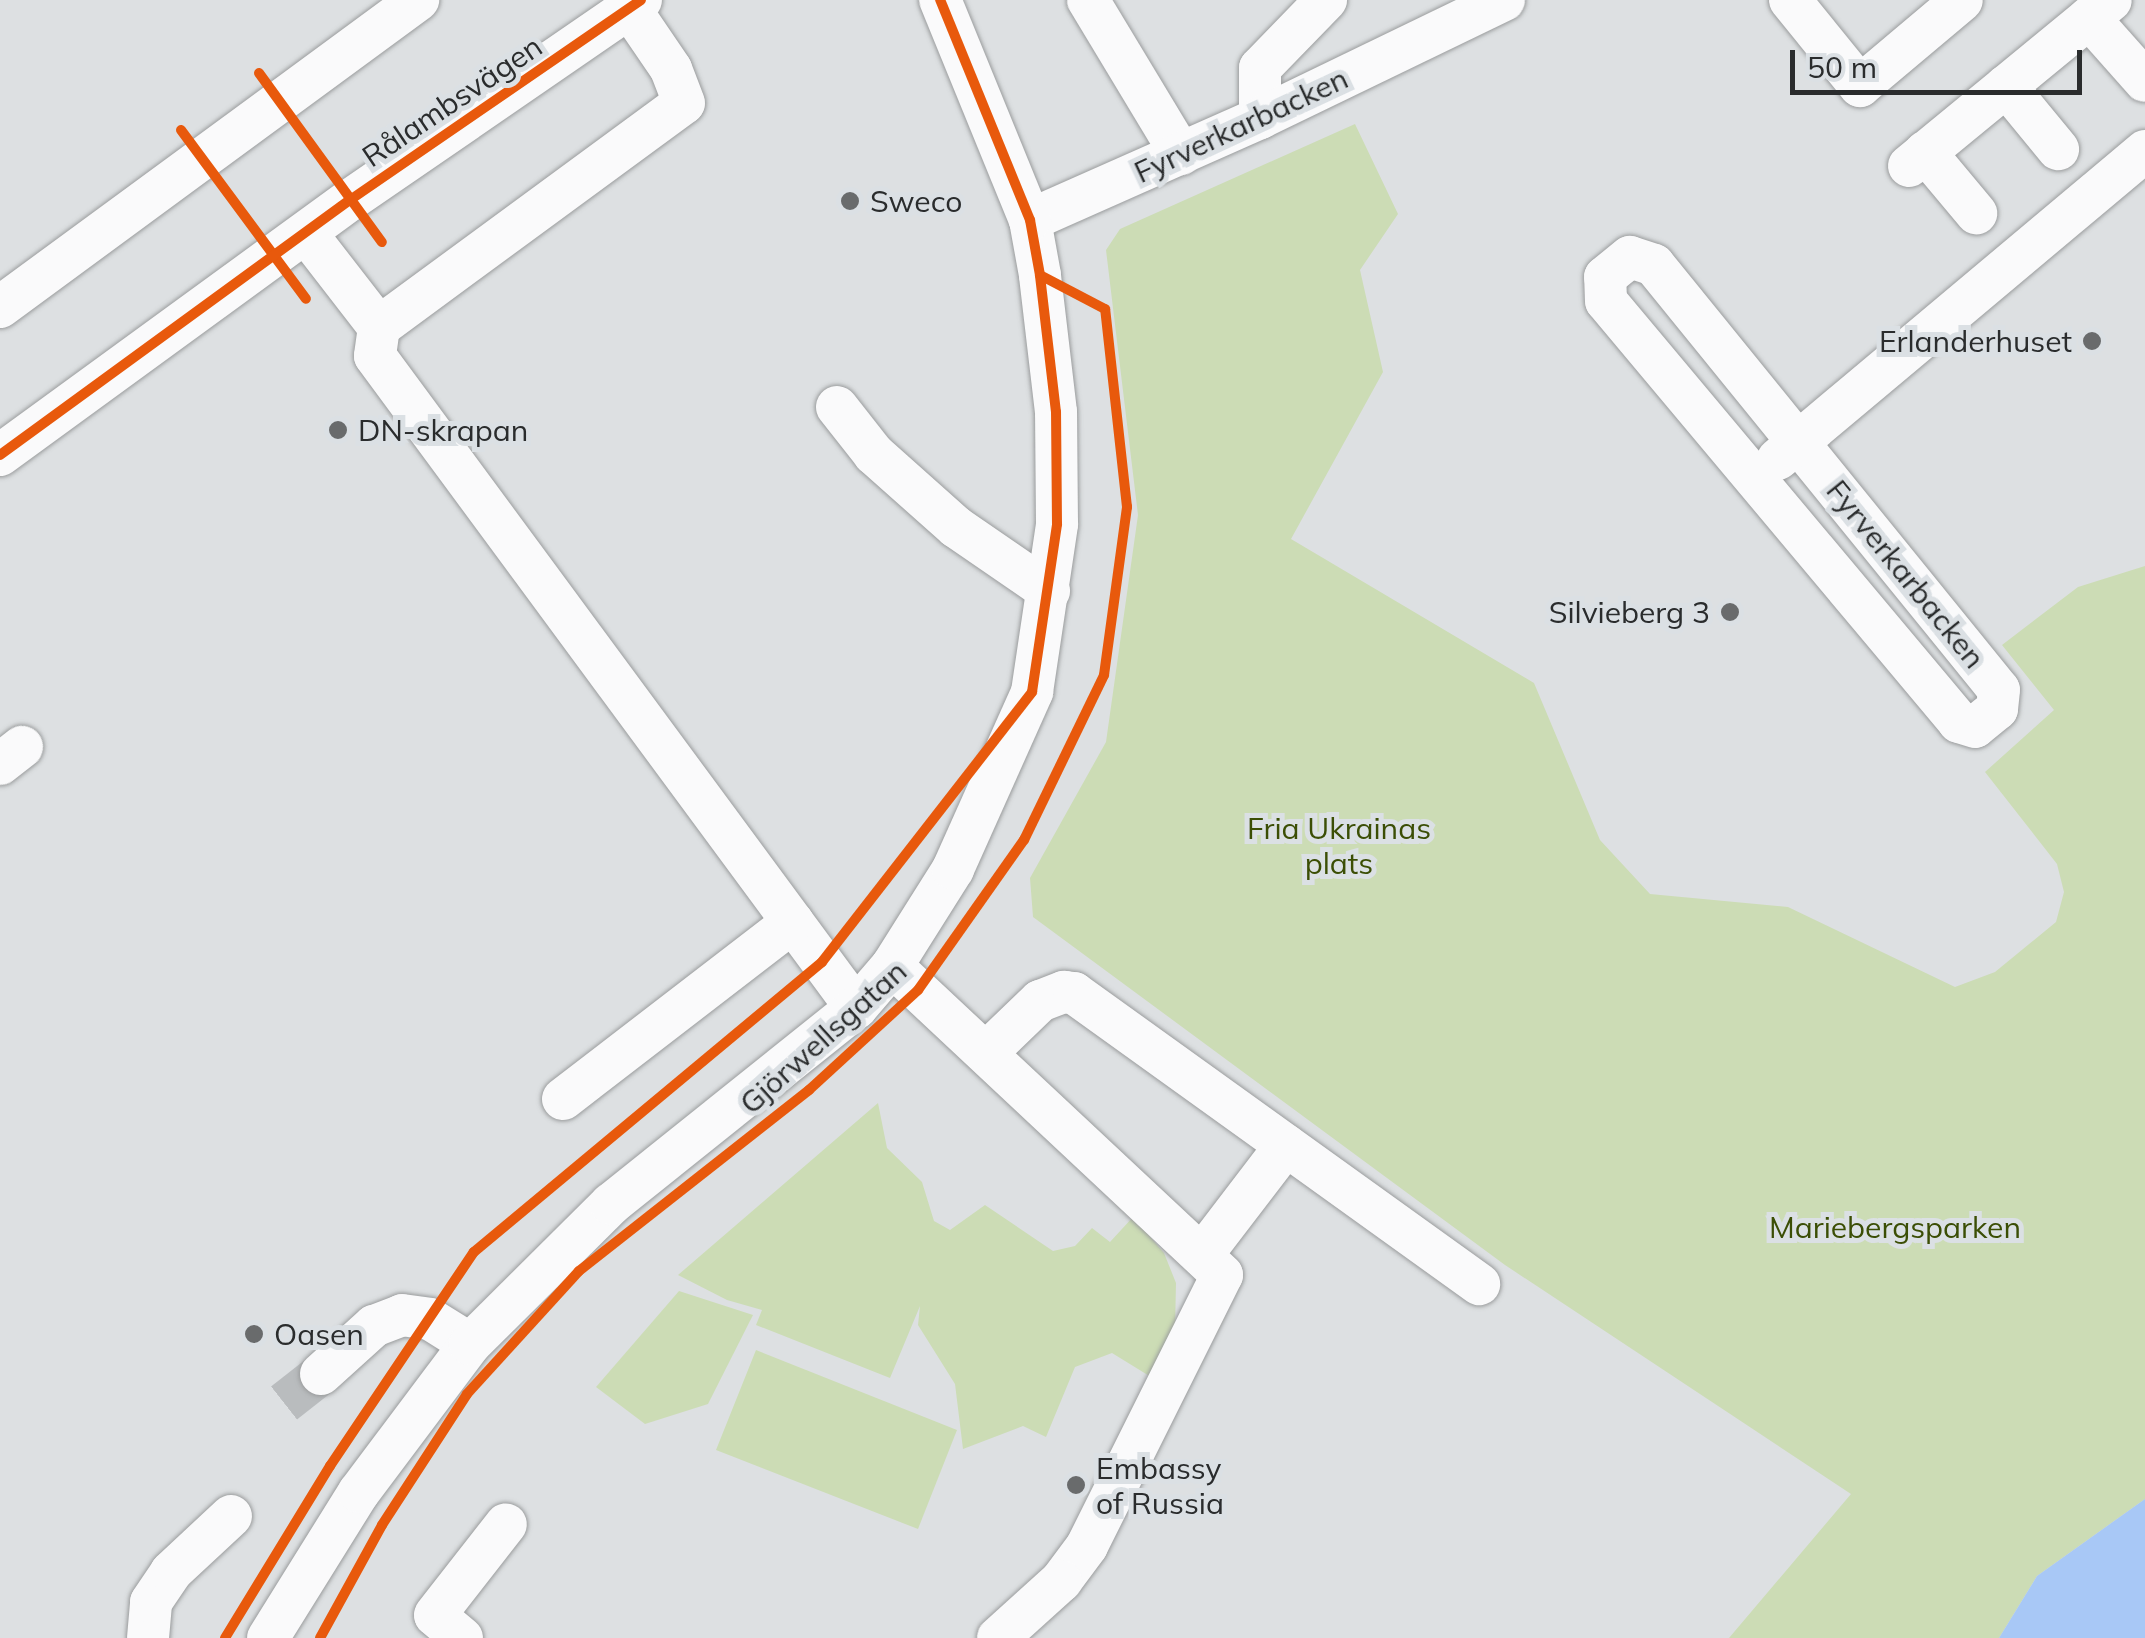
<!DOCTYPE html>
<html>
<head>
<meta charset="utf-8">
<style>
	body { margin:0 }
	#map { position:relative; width:2145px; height:1638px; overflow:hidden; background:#dde0e2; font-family:Mulish,sans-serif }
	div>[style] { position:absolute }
	.green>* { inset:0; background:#ccdcb5 }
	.water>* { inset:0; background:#a8c8f6 }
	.minor-tunnel>* { height:42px; margin-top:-21px; transform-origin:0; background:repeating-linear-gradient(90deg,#b9bcbe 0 42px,transparent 0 63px) }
	.roads { filter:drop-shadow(0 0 2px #9a9c9d) drop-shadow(0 0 2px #9a9c9d) }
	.minor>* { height:42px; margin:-21px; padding:0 21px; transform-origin:21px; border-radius:21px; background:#fafafb }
	.cycleway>* { height:10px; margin:-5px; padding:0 5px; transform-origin:5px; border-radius:5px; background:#e8590c }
	.dots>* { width:28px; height:28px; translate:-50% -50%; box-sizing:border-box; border:5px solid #dbe0e4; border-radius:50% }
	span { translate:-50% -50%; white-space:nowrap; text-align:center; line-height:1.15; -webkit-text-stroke:10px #dbe0e4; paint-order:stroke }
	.street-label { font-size:30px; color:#2a2c2d }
	.poi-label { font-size:30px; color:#2a2c2d }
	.left { translate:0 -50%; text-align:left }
	.right { translate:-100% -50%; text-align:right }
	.park-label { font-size:30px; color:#3b4e05 }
	.scale { position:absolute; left:1790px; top:50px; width:292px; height:45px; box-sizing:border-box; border:5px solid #2a2c2d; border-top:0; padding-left:12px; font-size:30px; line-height:35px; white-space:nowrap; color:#2a2c2d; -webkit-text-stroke:8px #dbe0e4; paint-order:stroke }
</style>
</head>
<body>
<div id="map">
	<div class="green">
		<div style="clip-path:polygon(1355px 124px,1398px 214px,1360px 270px,1383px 372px,1291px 539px,1534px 683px,1600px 840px,1650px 894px,1788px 907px,1955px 987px,1995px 972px,2056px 922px,2064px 892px,2057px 864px,1985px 772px,2054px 710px,2002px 645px,2078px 587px,2145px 566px,2145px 1499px,2037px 1576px,1999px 1638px,1729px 1638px,1851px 1494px,1505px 1265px,1033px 917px,1030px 878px,1106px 742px,1138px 515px,1106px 250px,1120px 229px)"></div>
		<div style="clip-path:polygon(878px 1103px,887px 1148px,922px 1182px,934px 1221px,950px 1230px,985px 1205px,1053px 1251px,1075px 1246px,1092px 1228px,1110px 1242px,1133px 1217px,1164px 1253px,1176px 1283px,1175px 1330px,1151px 1377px,1112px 1353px,1075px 1367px,1046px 1437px,1023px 1426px,963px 1449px,955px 1384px,918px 1325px,920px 1306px,890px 1378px,756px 1325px,762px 1310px,727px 1300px,678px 1275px)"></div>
		<div style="clip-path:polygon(679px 1291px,753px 1315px,708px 1404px,645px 1424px,596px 1387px)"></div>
		<div style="clip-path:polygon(756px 1350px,957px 1430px,918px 1529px,716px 1450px)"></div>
	</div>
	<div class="water">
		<div style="clip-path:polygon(2145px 1499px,2145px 1638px,1999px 1638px,2037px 1576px)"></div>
	</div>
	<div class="minor-tunnel">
		<div style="left:284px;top:1403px;width:47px;rotate:-38.1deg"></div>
	</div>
	<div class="roads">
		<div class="minor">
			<div style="left:1088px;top:0;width:180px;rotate:58.9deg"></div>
			<div style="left:1790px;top:0;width:111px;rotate:50.9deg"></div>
			<div style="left:1860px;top:86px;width:133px;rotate:-40.1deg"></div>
			<div style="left:2089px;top:18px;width:84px;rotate:48.4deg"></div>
			<div style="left:2006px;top:86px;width:82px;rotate:50.5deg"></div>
			<div style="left:1260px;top:118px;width:50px;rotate:-90deg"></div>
			<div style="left:1260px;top:68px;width:95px;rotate:-45.9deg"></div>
			<div style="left:1925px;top:152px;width:80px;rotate:50.1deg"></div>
			<div style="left:1909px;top:166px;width:261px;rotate:-39.4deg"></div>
			<div style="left:1030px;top:220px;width:252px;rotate:-23.9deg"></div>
			<div style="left:1260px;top:118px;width:271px;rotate:-25.8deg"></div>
			<div style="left:306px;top:233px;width:119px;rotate:52.2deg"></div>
			<div style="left:379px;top:327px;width:29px;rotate:98deg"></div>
			<div style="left:375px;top:356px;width:810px;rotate:53.58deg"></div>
			<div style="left:1630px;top:257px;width:25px;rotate:18deg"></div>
			<div style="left:1654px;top:265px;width:547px;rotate:50.93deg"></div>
			<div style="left:1999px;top:690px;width:19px;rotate:96deg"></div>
			<div style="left:1997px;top:709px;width:28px;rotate:141deg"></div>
			<div style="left:1975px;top:727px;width:17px;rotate:-163deg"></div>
			<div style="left:1959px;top:722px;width:549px;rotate:-129.98deg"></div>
			<div style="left:1606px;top:301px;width:24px;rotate:-92deg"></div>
			<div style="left:1605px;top:277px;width:32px;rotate:-39deg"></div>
			<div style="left:0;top:307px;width:519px;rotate:-36.3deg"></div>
			<div style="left:379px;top:327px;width:378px;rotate:-36.3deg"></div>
			<div style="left:684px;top:103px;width:36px;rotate:-111deg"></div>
			<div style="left:671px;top:69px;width:73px;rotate:-124.3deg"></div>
			<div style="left:837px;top:407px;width:60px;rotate:51.8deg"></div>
			<div style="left:874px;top:454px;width:110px;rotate:41.7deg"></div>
			<div style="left:956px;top:527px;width:113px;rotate:34.5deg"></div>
			<div style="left:0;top:455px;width:433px;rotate:-36.1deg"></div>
			<div style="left:350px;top:200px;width:353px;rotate:-34.5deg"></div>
			<div style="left:1778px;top:459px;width:479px;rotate:-40deg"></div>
			<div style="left:0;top:764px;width:28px;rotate:-38deg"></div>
			<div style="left:892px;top:966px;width:452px;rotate:43.1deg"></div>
			<div style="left:1222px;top:1275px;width:303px;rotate:116.5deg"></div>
			<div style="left:1087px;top:1546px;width:44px;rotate:126.6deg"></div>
			<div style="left:1061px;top:1581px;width:85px;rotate:137.9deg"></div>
			<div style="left:987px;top:1052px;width:74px;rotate:-43.9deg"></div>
			<div style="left:1040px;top:1001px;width:26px;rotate:-21deg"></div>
			<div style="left:1064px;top:992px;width:10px;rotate:6deg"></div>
			<div style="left:1074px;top:993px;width:499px;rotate:35.7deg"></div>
			<div style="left:563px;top:1099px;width:290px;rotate:-37.6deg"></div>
			<div style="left:1202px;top:1255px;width:138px;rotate:-52.6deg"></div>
			<div style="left:321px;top:1374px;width:72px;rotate:-42.2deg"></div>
			<div style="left:374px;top:1326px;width:30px;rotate:-21deg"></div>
			<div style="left:402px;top:1315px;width:28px;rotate:8deg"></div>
			<div style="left:430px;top:1319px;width:47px;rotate:32deg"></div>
			<div style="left:148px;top:1638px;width:36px;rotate:-85deg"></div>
			<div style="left:151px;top:1602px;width:36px;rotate:-56deg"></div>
			<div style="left:171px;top:1572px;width:82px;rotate:-43deg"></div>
			<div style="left:268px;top:1638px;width:172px;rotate:-58.1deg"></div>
			<div style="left:359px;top:1492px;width:185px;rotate:-53.1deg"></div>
			<div style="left:470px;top:1344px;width:199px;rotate:-44.8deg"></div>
			<div style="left:611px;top:1204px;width:314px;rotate:-38.7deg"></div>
			<div style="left:856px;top:1008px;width:55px;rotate:-49.4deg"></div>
			<div style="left:892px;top:966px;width:115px;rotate:-57.8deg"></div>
			<div style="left:953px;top:869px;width:194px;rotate:-65.9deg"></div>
			<div style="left:1032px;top:692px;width:170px;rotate:-81.5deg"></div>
			<div style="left:1057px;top:524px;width:112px;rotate:-90.5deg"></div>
			<div style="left:1056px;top:412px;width:138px;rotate:-96.7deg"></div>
			<div style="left:1040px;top:275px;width:56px;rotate:-100.3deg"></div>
			<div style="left:1030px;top:220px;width:238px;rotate:-112.2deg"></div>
			<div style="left:462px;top:1638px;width:35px;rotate:-140deg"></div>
			<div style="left:435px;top:1615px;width:115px;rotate:-52deg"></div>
		</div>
	</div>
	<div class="cycleway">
		<div style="left:259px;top:73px;width:209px;rotate:54deg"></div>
		<div style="left:181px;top:130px;width:210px;rotate:53.5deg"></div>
		<div style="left:0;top:455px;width:433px;rotate:-36.1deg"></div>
		<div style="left:350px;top:200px;width:353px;rotate:-34.5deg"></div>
		<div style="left:225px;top:1638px;width:202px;rotate:-58.6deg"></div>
		<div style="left:330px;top:1466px;width:258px;rotate:-56.1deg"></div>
		<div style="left:474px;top:1252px;width:453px;rotate:-39.8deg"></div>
		<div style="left:822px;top:962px;width:342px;rotate:-52.1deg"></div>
		<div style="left:1032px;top:692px;width:170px;rotate:-81.5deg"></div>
		<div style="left:1057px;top:524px;width:112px;rotate:-90.5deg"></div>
		<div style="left:1056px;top:412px;width:138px;rotate:-96.7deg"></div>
		<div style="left:1040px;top:275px;width:56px;rotate:-100.3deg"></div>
		<div style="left:1030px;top:220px;width:238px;rotate:-112.2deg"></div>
		<div style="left:320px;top:1638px;width:129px;rotate:-61.2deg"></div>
		<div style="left:382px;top:1525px;width:156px;rotate:-57deg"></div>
		<div style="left:467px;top:1394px;width:166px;rotate:-47.7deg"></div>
		<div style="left:579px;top:1271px;width:293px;rotate:-38.2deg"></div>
		<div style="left:809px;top:1090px;width:148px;rotate:-42.5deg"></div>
		<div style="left:918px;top:990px;width:184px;rotate:-54.8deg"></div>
		<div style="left:1024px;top:840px;width:183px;rotate:-64.1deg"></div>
		<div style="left:1104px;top:675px;width:170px;rotate:-82.2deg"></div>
		<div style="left:1127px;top:507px;width:199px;rotate:-96.3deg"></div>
		<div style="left:1105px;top:309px;width:73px;rotate:-152.4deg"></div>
	</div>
	<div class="dots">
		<div style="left:850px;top:201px;background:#696b6c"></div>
		<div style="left:2092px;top:341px;background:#696b6c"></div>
		<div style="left:338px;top:430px;background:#696b6c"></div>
		<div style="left:1730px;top:612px;background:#696b6c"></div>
		<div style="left:254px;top:1334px;background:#696b6c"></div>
		<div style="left:1076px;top:1485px;background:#696b6c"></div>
	</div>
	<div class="street-label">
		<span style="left:452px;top:101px;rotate:-34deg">Rålambsvägen</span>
		<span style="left:1241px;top:125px;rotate:-25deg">Fyrverkarbacken</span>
		<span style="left:1906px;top:574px;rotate:51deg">Fyrverkarbacken</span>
		<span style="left:823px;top:1037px;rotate:-42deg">Gjörwellsgatan</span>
	</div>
	<div class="poi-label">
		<span class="left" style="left:870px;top:201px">Sweco</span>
		<span class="right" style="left:2072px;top:341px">Erlanderhuset</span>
		<span class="left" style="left:358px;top:430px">DN-skrapan</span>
		<span class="right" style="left:1710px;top:612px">Silvieberg 3</span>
		<span class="left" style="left:274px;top:1334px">Oasen</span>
		<span class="left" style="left:1096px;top:1485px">Embassy<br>of Russia</span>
	</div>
	<div class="park-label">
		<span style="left:1339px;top:845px">Fria Ukrainas<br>plats</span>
		<span style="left:1895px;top:1227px">Mariebergsparken</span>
	</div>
	<div class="scale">50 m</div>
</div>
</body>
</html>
